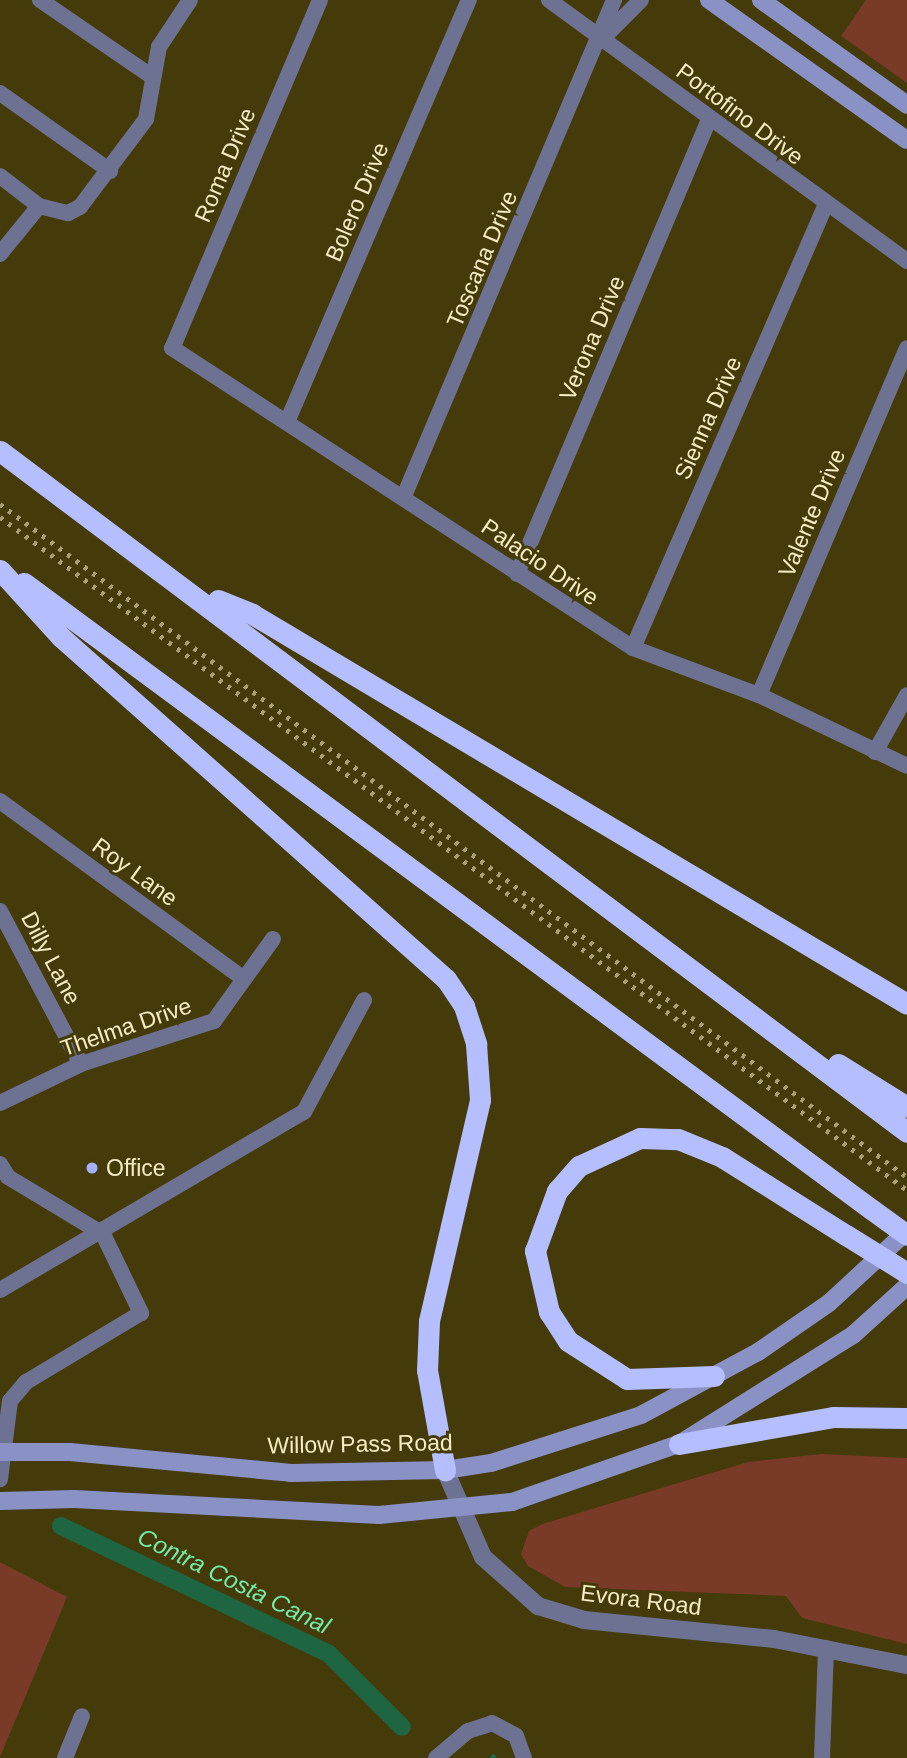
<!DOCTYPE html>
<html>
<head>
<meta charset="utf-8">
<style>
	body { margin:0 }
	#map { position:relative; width:907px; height:1758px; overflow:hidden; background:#443a0a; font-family:Arial,sans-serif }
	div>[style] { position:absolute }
	.green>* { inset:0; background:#793b28 }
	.stream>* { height:5px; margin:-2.5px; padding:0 2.5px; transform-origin:2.5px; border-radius:2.5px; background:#1e6542 }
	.canal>* { height:18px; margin:-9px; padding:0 9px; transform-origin:9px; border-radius:9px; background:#1e6542 }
	.minor>* { height:16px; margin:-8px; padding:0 8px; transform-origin:8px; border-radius:8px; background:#6d7293 }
	.tertiary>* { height:18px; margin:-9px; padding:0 9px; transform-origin:9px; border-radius:9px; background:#6d7293 }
	.secondary>* { height:18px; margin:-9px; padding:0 9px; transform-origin:9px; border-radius:9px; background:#8991c5 }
	.motorway>* { height:21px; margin:-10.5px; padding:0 10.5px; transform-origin:10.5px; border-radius:10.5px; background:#b5bfff }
	.rail>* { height:5px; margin-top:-2.5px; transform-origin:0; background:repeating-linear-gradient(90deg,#aaa074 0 3.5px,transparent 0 10.5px) }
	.motorway-bridge>* { height:21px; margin:-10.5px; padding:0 10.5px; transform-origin:10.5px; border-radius:10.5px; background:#b5bfff }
	.dots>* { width:19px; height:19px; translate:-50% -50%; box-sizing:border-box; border:4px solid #443a0a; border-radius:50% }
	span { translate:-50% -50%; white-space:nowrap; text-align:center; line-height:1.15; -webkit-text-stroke:6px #443a0a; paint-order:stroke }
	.street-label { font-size:23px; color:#f5ecc3 }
	.poi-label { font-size:23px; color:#f5ecc3 }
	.left { translate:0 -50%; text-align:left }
	.water-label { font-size:24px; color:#73eba9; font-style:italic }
</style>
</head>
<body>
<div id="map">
	<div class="green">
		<div style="clip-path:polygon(866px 0,907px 0,907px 83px,841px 36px)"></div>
		<div style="clip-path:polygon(821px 1454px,907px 1458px,907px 1644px,802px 1618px,786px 1596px,565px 1587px,528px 1566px,521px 1554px,529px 1531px,542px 1524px,748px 1462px)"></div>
		<div style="clip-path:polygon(0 1562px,67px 1597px,0 1757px)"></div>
	</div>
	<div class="stream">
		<div style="left:492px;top:1758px;width:2px;rotate:-63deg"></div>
	</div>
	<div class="canal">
		<div style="left:61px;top:1526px;width:297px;rotate:25.5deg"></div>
		<div style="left:329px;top:1654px;width:103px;rotate:45deg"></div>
	</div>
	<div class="minor">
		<div style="left:40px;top:0;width:135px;rotate:34.4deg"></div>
		<div style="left:320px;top:0;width:378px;rotate:113deg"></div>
		<div style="left:172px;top:348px;width:550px;rotate:33.05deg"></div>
		<div style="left:633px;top:648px;width:134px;rotate:20.5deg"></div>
		<div style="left:759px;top:695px;width:164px;rotate:25.6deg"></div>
		<div style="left:549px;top:0;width:443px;rotate:36.1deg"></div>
		<div style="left:602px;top:39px;width:55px;rotate:-45deg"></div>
		<div style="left:0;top:93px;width:135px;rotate:35.3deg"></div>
		<div style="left:0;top:176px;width:49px;rotate:37.6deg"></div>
		<div style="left:39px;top:206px;width:30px;rotate:14deg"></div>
		<div style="left:68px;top:213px;width:13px;rotate:-27deg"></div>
		<div style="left:80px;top:207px;width:110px;rotate:-53.1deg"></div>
		<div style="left:146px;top:119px;width:73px;rotate:-79.8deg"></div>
		<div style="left:159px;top:47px;width:56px;rotate:-56.6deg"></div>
		<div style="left:0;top:254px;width:62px;rotate:-50.9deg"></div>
		<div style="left:287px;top:422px;width:460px;rotate:-66.7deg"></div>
		<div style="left:404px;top:496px;width:539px;rotate:-67.05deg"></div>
		<div style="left:517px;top:574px;width:493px;rotate:-67.1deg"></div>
		<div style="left:633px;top:648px;width:483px;rotate:-66.5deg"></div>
		<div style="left:759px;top:695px;width:377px;rotate:-66.9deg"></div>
		<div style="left:875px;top:752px;width:65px;rotate:-60.7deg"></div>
		<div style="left:0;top:801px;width:302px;rotate:36.1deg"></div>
		<div style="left:0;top:911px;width:173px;rotate:62.1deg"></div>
		<div style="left:0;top:1103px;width:90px;rotate:-25.7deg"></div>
		<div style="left:81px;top:1064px;width:140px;rotate:-17.9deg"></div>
		<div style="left:214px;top:1021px;width:101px;rotate:-54.3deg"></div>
		<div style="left:0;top:1164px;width:15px;rotate:58deg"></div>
		<div style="left:8px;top:1177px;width:111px;rotate:31deg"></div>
		<div style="left:103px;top:1234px;width:88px;rotate:64.3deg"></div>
		<div style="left:141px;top:1313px;width:134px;rotate:149deg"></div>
		<div style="left:26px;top:1382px;width:25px;rotate:130deg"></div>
		<div style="left:10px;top:1401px;width:79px;rotate:97.3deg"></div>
		<div style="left:0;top:1290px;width:352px;rotate:-30.4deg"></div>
		<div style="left:304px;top:1112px;width:127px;rotate:-61.8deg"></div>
		<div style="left:65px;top:1758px;width:45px;rotate:-68deg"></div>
		<div style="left:436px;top:1758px;width:42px;rotate:-40.2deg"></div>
		<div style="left:468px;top:1731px;width:25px;rotate:-18deg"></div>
		<div style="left:492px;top:1723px;width:27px;rotate:28deg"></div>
		<div style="left:516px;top:1736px;width:23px;rotate:70deg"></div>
		<div style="left:822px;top:1758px;width:110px;rotate:-87.9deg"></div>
	</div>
	<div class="tertiary">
		<div style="left:445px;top:1470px;width:95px;rotate:66.4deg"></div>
		<div style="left:483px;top:1557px;width:74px;rotate:41.7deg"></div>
		<div style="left:538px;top:1606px;width:48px;rotate:16.9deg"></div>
		<div style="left:584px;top:1620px;width:191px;rotate:5.7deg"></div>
		<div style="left:774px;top:1639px;width:136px;rotate:11.1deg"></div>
	</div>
	<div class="secondary">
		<div style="left:709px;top:0;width:242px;rotate:35.3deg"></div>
		<div style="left:761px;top:0;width:180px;rotate:35.7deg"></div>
		<div style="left:0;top:1452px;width:70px"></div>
		<div style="left:70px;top:1452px;width:222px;rotate:5.4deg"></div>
		<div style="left:291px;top:1473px;width:154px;rotate:-1.1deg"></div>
		<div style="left:445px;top:1470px;width:47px;rotate:-8.7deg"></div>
		<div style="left:491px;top:1463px;width:157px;rotate:-17.7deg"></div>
		<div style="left:641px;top:1415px;width:133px;rotate:-28.3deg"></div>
		<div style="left:758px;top:1352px;width:86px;rotate:-34.6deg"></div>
		<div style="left:829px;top:1303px;width:106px;rotate:-42.7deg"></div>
		<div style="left:0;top:1501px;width:74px;rotate:-1.5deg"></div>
		<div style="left:74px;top:1499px;width:305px;rotate:3deg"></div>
		<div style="left:379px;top:1515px;width:134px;rotate:-5.6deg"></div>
		<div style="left:512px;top:1502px;width:177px;rotate:-19.2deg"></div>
		<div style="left:679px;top:1444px;width:205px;rotate:-32.1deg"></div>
		<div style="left:853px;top:1335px;width:73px;rotate:-42.2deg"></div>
	</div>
	<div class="motorway">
		<div style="left:0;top:451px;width:1134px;rotate:36.9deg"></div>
		<div style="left:0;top:570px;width:91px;rotate:47.7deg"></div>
		<div style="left:61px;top:637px;width:515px;rotate:41.62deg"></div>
		<div style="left:446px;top:979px;width:32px;rotate:56deg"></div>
		<div style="left:464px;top:1006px;width:40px;rotate:72deg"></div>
		<div style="left:476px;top:1044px;width:56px;rotate:85.9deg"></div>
		<div style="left:480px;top:1100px;width:227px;rotate:103deg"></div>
		<div style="left:429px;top:1321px;width:49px;rotate:92.3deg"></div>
		<div style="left:427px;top:1370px;width:102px;rotate:79.8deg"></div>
		<div style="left:24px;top:583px;width:1053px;rotate:36.47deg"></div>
		<div style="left:218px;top:600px;width:37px;rotate:22deg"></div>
		<div style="left:252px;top:614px;width:762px;rotate:30.77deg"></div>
		<div style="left:838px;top:1064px;width:81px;rotate:31.9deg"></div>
		<div style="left:714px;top:1376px;width:87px;rotate:178deg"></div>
		<div style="left:627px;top:1379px;width:70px;rotate:-147.2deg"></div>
		<div style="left:568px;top:1341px;width:35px;rotate:-123deg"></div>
		<div style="left:549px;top:1312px;width:63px;rotate:-102.9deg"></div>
		<div style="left:535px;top:1251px;width:64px;rotate:-69.9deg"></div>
		<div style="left:557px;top:1191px;width:33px;rotate:-49deg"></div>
		<div style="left:579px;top:1166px;width:67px;rotate:-24.7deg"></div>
		<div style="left:640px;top:1138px;width:38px;rotate:2deg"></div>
		<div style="left:678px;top:1139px;width:48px;rotate:22.2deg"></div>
		<div style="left:722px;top:1157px;width:146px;rotate:32.2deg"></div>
		<div style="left:679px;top:1444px;width:156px;rotate:-9.9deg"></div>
		<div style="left:833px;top:1417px;width:74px;rotate:0.8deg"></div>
	</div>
	<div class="rail">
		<div style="left:0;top:504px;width:1129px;rotate:36.58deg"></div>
		<div style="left:0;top:517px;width:1129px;rotate:36.58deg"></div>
	</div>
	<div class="motorway-bridge">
		<div style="left:871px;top:1209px;width:44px;rotate:35.8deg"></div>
		<div style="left:846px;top:1235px;width:72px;rotate:31.9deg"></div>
	</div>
	<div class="dots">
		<div style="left:92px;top:1168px;background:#a6b1fc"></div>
	</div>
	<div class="street-label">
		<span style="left:740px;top:114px;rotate:37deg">Portofino Drive</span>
		<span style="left:225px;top:165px;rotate:-67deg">Roma Drive</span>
		<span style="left:357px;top:202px;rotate:-67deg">Bolero Drive</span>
		<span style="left:482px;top:259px;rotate:-67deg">Toscana Drive</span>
		<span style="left:592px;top:338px;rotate:-67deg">Verona Drive</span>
		<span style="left:708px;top:418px;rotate:-66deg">Sienna Drive</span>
		<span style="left:812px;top:513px;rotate:-67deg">Valente Drive</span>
		<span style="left:540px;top:562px;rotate:34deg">Palacio Drive</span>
		<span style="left:135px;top:872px;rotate:36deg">Roy Lane</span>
		<span style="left:51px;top:958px;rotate:62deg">Dilly Lane</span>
		<span style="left:126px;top:1027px;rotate:-19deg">Thelma Drive</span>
		<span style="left:360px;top:1444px;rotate:-1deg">Willow Pass Road</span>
		<span style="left:641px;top:1600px;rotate:7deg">Evora Road</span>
	</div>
	<div class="poi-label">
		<span class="left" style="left:106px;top:1168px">Office</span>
	</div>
	<div class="water-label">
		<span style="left:234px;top:1581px;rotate:26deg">Contra Costa Canal</span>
	</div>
</div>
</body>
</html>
